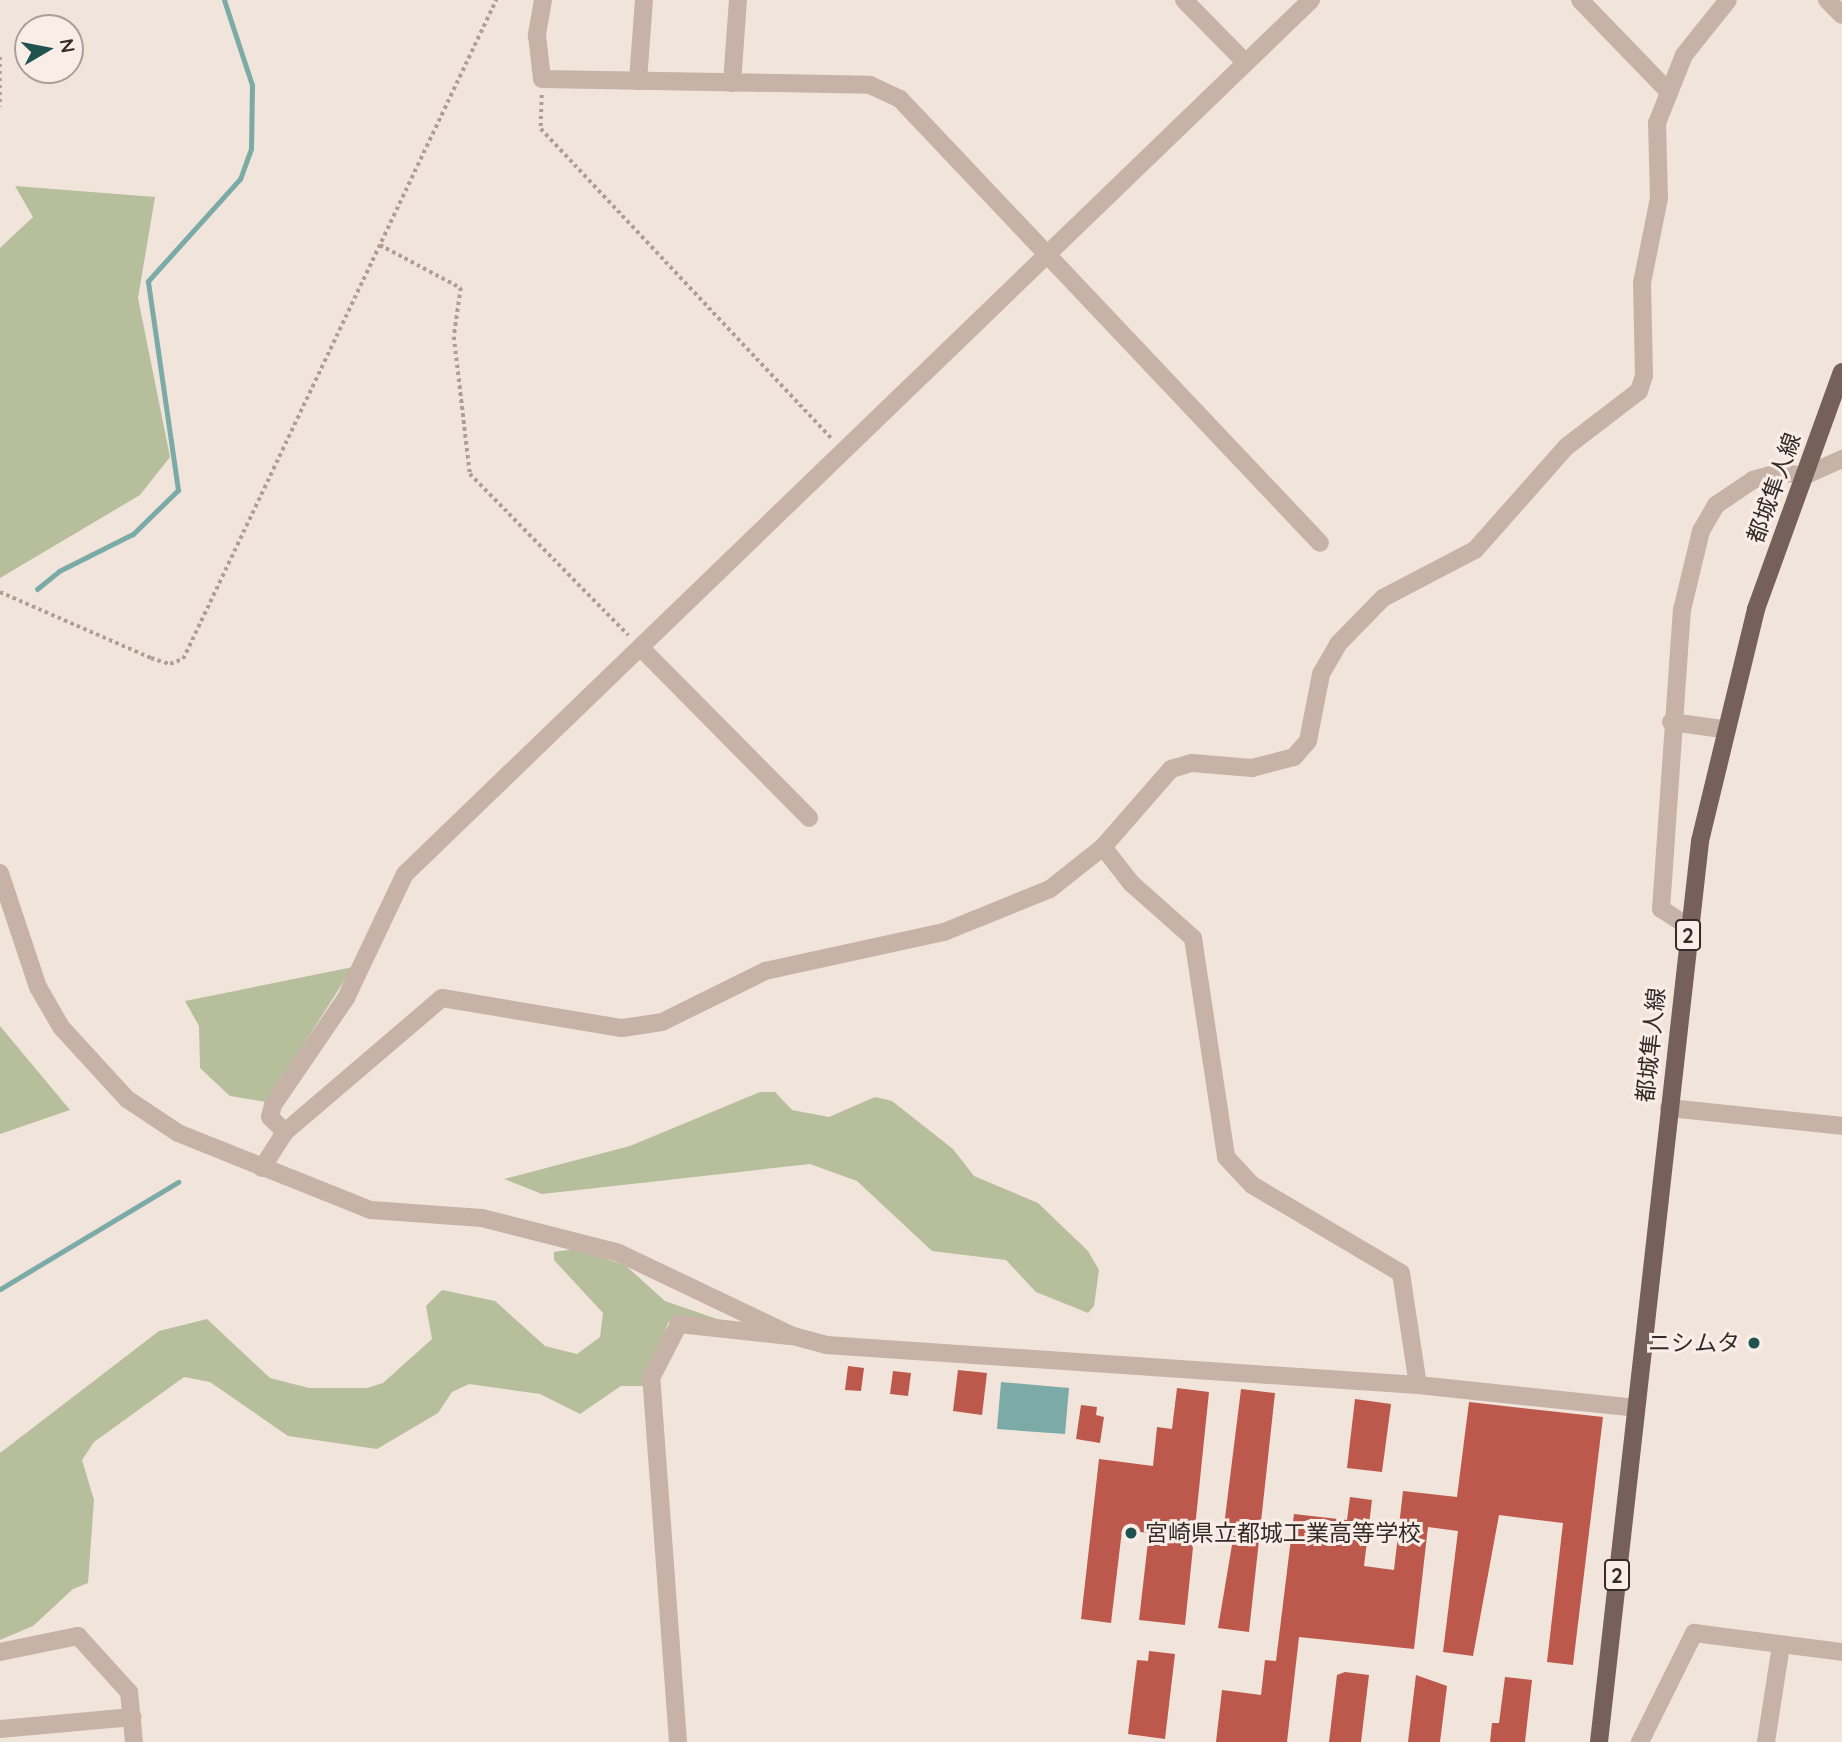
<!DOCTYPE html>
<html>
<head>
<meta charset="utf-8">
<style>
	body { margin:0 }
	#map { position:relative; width:1842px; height:1742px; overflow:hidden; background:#f0e4db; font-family:Quicksand,"Noto Sans JP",sans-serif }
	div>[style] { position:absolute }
	.green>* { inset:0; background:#b7be9c }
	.water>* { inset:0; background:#7caba7 }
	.stream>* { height:5px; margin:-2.5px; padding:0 2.5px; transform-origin:2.5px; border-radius:2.5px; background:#7caba7 }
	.building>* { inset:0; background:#bd594c }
	.path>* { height:3.5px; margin-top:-1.75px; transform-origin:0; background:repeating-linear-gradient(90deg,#b39c92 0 3.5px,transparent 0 7px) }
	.minor>* { height:18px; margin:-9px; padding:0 9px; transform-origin:9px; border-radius:9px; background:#c7b2a8 }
	.major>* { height:18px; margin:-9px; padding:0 9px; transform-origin:9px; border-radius:9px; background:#75605a }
	.dots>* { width:19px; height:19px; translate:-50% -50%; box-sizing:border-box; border:4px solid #f8eee7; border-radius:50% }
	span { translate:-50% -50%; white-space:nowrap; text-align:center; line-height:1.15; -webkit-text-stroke:6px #f8eee7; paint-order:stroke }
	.shield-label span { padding:2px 5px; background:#f8eee7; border:2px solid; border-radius:5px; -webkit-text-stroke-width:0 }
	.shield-label { font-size:21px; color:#342a28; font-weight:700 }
	.street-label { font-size:23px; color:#342a28 }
	.poi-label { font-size:23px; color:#342a28 }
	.right { translate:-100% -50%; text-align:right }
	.left { translate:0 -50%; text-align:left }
	.north { position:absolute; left:14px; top:14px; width:70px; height:70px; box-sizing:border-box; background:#f8eee7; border:2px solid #aaa09b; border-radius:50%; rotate:80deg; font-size:19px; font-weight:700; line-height:28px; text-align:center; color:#342a28 }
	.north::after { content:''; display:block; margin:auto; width:24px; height:32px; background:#205350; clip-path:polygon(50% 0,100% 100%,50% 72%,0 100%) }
</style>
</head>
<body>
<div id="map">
	<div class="green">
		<div style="clip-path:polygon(15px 186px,155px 197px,138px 298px,170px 457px,140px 495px,0 578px,0 248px,33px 217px)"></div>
		<div style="clip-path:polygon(353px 967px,267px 1102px,230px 1096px,200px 1068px,199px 1026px,185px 1001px)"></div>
		<div style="clip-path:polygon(0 1026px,70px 1110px,0 1134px)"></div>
		<div style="clip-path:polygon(760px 1092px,775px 1092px,792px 1110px,829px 1117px,875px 1097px,892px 1101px,953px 1149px,974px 1176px,1038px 1203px,1088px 1251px,1099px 1270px,1094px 1306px,1088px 1313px,1036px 1292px,1006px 1260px,932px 1251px,857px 1181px,810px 1164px,542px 1194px,504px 1179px,630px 1146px)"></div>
		<div style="clip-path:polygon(575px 1249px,625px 1265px,665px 1301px,746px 1329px,678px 1317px,668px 1323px,645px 1386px,621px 1386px,580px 1414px,540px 1394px,469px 1384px,452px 1392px,438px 1413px,377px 1449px,288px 1436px,210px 1382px,184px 1377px,94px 1442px,82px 1460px,94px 1500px,88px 1583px,73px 1589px,33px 1626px,0 1640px,0 1453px,159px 1331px,207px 1319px,270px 1378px,309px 1388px,367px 1388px,383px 1383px,432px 1339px,426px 1306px,442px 1290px,495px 1301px,545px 1346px,577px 1354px,600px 1337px,603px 1313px,554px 1260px,554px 1252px)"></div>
	</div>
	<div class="water">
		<div style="clip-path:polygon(1001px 1382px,1069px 1388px,1065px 1434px,997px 1429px)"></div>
	</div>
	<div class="stream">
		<div style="left:37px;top:589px;width:28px;rotate:-39deg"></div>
		<div style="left:59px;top:571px;width:83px;rotate:-26.6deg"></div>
		<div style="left:133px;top:534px;width:63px;rotate:-44.4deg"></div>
		<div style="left:178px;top:490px;width:211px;rotate:-98.2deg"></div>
		<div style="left:148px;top:281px;width:137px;rotate:-48deg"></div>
		<div style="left:240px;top:179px;width:32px;rotate:-70deg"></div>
		<div style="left:251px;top:149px;width:64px;rotate:-89.1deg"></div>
		<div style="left:252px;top:85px;width:89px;rotate:-108.2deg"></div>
		<div style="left:0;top:1289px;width:208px;rotate:-31deg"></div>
	</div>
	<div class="building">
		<div style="clip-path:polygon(848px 1366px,864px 1368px,861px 1391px,845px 1390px)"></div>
		<div style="clip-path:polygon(958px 1370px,987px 1373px,982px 1415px,953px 1411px)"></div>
		<div style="clip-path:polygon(893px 1371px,911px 1373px,908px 1396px,890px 1394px)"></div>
		<div style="clip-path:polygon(1177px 1388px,1209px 1392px,1185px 1625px,1139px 1620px,1149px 1533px,1122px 1530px,1111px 1623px,1081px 1619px,1099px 1459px,1153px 1466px,1157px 1427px,1172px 1429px)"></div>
		<div style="clip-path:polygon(1241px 1389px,1275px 1393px,1249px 1632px,1218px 1628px,1235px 1527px,1224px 1526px)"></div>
		<div style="clip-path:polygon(1355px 1399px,1391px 1404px,1382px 1472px,1347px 1468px)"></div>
		<div style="clip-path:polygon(1469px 1402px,1603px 1417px,1573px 1665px,1547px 1662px,1563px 1523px,1499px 1515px,1473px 1656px,1443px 1652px,1458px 1531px,1428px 1527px,1414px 1649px,1299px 1637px,1287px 1742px,1216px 1742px,1222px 1690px,1261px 1695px,1265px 1660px,1276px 1661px,1294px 1514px,1347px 1520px,1350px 1497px,1372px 1500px,1364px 1566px,1394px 1570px,1403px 1491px,1457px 1497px)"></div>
		<div style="clip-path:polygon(1081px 1405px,1097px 1407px,1096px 1415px,1104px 1417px,1100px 1443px,1076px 1439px)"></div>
		<div style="clip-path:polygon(1149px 1651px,1175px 1654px,1165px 1739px,1128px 1734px,1137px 1660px,1148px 1661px)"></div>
		<div style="clip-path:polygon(1345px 1672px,1369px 1675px,1361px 1742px,1329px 1742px,1337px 1675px)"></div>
		<div style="clip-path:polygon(1416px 1675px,1447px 1686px,1440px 1742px,1408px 1742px)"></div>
		<div style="clip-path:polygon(1505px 1677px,1532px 1680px,1525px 1742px,1490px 1742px,1492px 1723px,1499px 1723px)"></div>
	</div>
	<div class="path">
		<div style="left:0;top:57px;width:50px;rotate:90deg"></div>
		<div style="left:542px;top:95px;width:34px;rotate:92deg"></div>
		<div style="left:541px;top:129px;width:424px;rotate:46.8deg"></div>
		<div style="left:380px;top:245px;width:92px;rotate:28deg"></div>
		<div style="left:461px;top:288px;width:49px;rotate:98.1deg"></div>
		<div style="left:454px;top:337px;width:138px;rotate:83.3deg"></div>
		<div style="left:470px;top:474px;width:226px;rotate:45.5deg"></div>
		<div style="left:0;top:592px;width:165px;rotate:23.6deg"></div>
		<div style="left:151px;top:658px;width:20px;rotate:18deg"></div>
		<div style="left:170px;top:664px;width:14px;rotate:-21deg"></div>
		<div style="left:183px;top:659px;width:730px;rotate:-64.59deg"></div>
	</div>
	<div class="minor">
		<div style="left:543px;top:0;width:36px;rotate:100deg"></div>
		<div style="left:537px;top:35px;width:44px;rotate:83.5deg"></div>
		<div style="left:542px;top:79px;width:328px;rotate:1deg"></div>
		<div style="left:870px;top:85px;width:33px;rotate:25deg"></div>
		<div style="left:900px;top:99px;width:611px;rotate:46.59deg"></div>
		<div style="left:1184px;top:0;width:88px;rotate:45.5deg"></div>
		<div style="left:1580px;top:0;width:127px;rotate:46deg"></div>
		<div style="left:1827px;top:0;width:21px;rotate:45deg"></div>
		<div style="left:638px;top:81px;width:81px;rotate:-85.8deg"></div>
		<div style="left:732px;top:83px;width:83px;rotate:-85.9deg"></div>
		<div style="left:641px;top:648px;width:239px;rotate:45.3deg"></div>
		<div style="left:1671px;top:722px;width:52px;rotate:7.7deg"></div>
		<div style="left:1103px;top:847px;width:46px;rotate:52.1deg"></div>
		<div style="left:1131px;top:883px;width:83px;rotate:41.6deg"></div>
		<div style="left:1193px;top:938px;width:221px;rotate:81.4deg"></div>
		<div style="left:1226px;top:1157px;width:38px;rotate:47deg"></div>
		<div style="left:1252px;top:1185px;width:173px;rotate:30.6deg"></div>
		<div style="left:1401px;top:1273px;width:113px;rotate:81.4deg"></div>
		<div style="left:0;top:873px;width:120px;rotate:71.6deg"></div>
		<div style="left:38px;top:987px;width:46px;rotate:60.1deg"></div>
		<div style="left:61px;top:1027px;width:98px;rotate:47.5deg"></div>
		<div style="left:127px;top:1099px;width:61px;rotate:33.7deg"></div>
		<div style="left:178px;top:1133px;width:208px;rotate:21.8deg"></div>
		<div style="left:371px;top:1210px;width:111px;rotate:4.1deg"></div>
		<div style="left:482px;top:1218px;width:141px;rotate:14.3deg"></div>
		<div style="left:619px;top:1253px;width:193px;rotate:25.5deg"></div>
		<div style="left:793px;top:1336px;width:34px;rotate:15deg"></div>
		<div style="left:826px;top:1345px;width:593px;rotate:3.87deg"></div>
		<div style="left:1418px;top:1385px;width:219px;rotate:6deg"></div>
		<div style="left:1689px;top:927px;width:33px;rotate:-147deg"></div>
		<div style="left:1661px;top:909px;width:300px;rotate:-86deg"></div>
		<div style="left:1682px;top:610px;width:81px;rotate:-76.5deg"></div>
		<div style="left:1701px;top:531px;width:30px;rotate:-60deg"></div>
		<div style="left:1716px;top:505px;width:45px;rotate:-34deg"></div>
		<div style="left:1753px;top:480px;width:29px;rotate:-16deg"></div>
		<div style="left:1781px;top:472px;width:23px;rotate:10deg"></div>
		<div style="left:1804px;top:476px;width:42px;rotate:-24.1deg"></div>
		<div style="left:1669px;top:1108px;width:174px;rotate:5.9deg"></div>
		<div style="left:285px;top:1132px;width:21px;rotate:-135deg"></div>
		<div style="left:270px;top:1117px;width:12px;rotate:-76deg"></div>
		<div style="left:273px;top:1105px;width:130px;rotate:-55.7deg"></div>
		<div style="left:346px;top:998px;width:137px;rotate:-64.6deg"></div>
		<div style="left:405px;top:874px;width:1259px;rotate:-43.97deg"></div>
		<div style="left:262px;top:1168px;width:43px;rotate:-57.4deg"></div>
		<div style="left:285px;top:1132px;width:206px;rotate:-40.5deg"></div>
		<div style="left:442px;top:998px;width:182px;rotate:9.5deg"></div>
		<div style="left:622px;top:1028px;width:40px;rotate:-8.5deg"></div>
		<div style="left:662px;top:1022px;width:115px;rotate:-26.3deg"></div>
		<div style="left:765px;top:971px;width:183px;rotate:-12.3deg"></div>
		<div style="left:944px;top:932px;width:114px;rotate:-22.1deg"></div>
		<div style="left:1050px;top:889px;width:68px;rotate:-38.4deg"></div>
		<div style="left:1103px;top:847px;width:103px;rotate:-48.9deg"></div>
		<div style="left:1171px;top:769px;width:22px;rotate:-16deg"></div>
		<div style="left:1192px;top:763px;width:60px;rotate:4.8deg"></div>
		<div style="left:1252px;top:768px;width:43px;rotate:-14.7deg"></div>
		<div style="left:1294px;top:757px;width:21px;rotate:-49deg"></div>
		<div style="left:1308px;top:741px;width:68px;rotate:-79deg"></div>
		<div style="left:1321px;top:674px;width:34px;rotate:-60deg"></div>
		<div style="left:1338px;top:644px;width:64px;rotate:-45.6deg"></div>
		<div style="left:1383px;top:598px;width:104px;rotate:-27.6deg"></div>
		<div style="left:1475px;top:550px;width:137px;rotate:-48.5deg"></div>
		<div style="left:1566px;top:447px;width:92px;rotate:-37.5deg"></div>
		<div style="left:1639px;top:391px;width:16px;rotate:-72deg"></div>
		<div style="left:1644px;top:376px;width:93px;rotate:-91.2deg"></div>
		<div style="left:1642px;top:283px;width:87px;rotate:-78.7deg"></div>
		<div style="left:1659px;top:198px;width:75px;rotate:-91.5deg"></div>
		<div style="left:1657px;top:123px;width:73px;rotate:-68.3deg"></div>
		<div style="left:1684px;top:55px;width:70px;rotate:-51.3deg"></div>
		<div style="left:0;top:1652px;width:80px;rotate:-11.6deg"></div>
		<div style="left:78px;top:1636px;width:76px;rotate:47.7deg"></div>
		<div style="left:129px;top:1692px;width:50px;rotate:84.3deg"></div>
		<div style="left:0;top:1729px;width:133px;rotate:-5.2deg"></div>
		<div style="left:678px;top:1742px;width:365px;rotate:-94.2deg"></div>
		<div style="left:651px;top:1378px;width:61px;rotate:-62.6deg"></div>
		<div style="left:679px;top:1324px;width:111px;rotate:6.2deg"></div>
		<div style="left:1640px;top:1742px;width:122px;rotate:-63.6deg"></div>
		<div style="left:1694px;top:1633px;width:149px;rotate:7.3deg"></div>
		<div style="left:1766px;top:1742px;width:98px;rotate:-81.2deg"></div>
	</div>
	<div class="major">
		<div style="left:1599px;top:1742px;width:907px;rotate:-83.6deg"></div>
		<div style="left:1700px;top:841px;width:239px;rotate:-76.4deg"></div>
		<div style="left:1756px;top:609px;width:252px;rotate:-70.1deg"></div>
	</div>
	<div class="dots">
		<div style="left:1754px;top:1343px;background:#205350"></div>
		<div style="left:1131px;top:1533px;background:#205350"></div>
	</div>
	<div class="shield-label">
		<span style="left:1688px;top:935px">2</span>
		<span style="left:1617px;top:1575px">2</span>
	</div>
	<div class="street-label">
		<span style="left:1774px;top:488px;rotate:-70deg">都城隼人線</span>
		<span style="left:1651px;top:1045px;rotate:-84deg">都城隼人線</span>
	</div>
	<div class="poi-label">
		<span class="right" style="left:1740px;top:1343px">ニシムタ</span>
		<span class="left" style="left:1145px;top:1533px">宮崎県立都城工業高等学校</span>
	</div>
	<div class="north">N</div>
</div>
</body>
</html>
